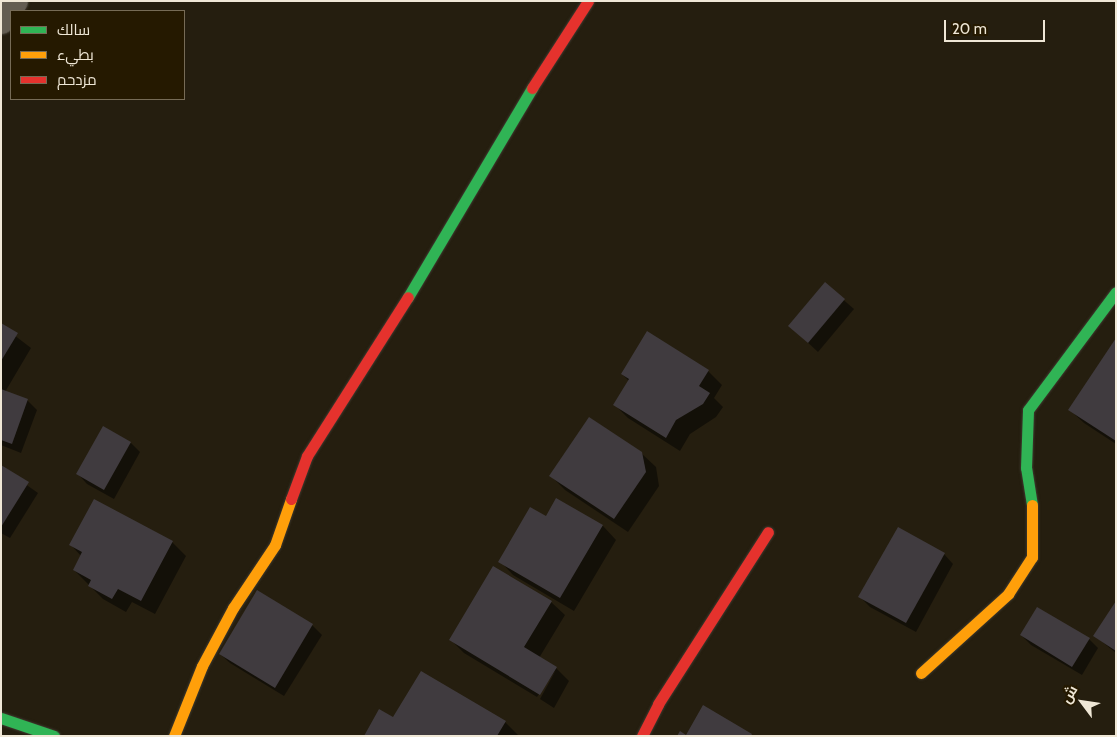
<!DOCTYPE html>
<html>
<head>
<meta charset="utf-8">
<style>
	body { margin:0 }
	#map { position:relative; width:1117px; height:737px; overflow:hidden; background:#251e0f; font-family:Cabin,Cairo,sans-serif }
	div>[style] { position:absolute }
	.shadow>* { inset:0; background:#0007 }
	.building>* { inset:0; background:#403b3f }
	.roads { filter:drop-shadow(0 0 1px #3f3a30) drop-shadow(0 0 1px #3f3a30) }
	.street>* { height:28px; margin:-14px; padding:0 14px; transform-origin:14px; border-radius:14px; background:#635d52 }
	.fast>* { height:11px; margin:-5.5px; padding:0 5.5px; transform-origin:5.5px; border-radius:5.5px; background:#30b455 }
	.slow>* { height:11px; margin:-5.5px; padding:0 5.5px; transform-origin:5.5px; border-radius:5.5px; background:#ff9f0a }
	.jam>* { height:11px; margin:-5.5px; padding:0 5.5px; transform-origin:5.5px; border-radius:5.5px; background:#e5322d }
	span { translate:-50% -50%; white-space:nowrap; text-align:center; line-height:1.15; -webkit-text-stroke:5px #251900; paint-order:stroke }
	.frame { position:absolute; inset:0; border:2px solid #efe7d6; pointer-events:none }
	.legend { position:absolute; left:10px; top:10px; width:175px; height:90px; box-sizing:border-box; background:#251900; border:1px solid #766b56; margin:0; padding:6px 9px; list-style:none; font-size:15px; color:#efe7d6 }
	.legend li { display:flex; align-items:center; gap:10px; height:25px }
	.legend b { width:25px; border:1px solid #766b56 }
	.north { position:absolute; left:1057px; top:677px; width:50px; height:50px; -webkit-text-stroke:4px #251900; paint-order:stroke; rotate:301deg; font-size:14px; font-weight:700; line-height:20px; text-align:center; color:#efe7d6 }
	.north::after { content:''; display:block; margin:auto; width:18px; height:22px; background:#efe7d6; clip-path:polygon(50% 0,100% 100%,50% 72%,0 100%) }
	.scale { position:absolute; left:944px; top:20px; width:101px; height:22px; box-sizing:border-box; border:2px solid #efe7d6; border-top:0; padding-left:6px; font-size:15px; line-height:18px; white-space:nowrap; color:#efe7d6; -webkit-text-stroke:4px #251900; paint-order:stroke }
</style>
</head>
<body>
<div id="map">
	<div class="shadow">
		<div style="clip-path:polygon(825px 284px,854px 309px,818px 352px,790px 326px)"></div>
		<div style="clip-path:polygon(1px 325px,31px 348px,5px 392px,27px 400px,37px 410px,21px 453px,1px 445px)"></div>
		<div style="clip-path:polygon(647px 333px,708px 371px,722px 385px,714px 398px,723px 407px,716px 417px,690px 434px,680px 451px,628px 418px,614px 404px,629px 381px,622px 374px)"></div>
		<div style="clip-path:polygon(1116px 340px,1116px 444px,1084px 423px,1070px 410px)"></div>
		<div style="clip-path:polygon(131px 443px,140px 452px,114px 499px,87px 484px,78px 474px)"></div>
		<div style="clip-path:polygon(641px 453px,656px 467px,659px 486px,628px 532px,565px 490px,551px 476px)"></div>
		<div style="clip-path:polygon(1px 467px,38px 493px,10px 538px,1px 533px)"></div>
		<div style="clip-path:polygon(556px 500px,603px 526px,616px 540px,574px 611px,513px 575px,500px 561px,546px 518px)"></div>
		<div style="clip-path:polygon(172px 542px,186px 556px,155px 614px,132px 602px,126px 612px,103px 599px,74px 570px,81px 556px,71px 545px)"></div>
		<div style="clip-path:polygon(944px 554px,953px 564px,916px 632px,870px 607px,860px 597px)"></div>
		<div style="clip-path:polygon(551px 602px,565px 615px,539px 658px,556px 668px,569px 681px,554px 708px,540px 699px,556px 670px,537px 697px,464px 653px,450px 639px)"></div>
		<div style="clip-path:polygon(1116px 604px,1116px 653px,1095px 636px)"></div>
		<div style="clip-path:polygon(312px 625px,322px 635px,284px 696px,230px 663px,220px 654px)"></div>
		<div style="clip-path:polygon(1021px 635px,1089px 639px,1098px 648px,1082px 675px,1031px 645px)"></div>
		<div style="clip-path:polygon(394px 719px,505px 722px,519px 736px,365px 736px)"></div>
	</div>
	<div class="building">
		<div style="clip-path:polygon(825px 282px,845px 299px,808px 343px,788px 326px)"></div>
		<div style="clip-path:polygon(1px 323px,18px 333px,1px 361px)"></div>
		<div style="clip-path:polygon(647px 331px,709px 370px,699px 386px,710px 393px,703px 404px,676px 420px,666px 438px,613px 405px,629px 379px,621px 374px)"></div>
		<div style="clip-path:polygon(1116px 338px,1116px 441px,1068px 410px)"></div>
		<div style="clip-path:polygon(1px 389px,28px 399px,12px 444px,1px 440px)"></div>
		<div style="clip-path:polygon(589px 417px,642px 452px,646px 472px,614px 519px,549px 476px)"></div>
		<div style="clip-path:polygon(103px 426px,131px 442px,104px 490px,76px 474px)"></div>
		<div style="clip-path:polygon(1px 465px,29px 482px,1px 527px)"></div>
		<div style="clip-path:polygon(556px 498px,603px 525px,560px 598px,498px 562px,530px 507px,546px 516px)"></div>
		<div style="clip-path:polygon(94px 499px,173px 541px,141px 601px,118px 589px,112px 599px,88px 586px,91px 580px,73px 570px,82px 552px,69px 545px)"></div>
		<div style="clip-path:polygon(898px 527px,945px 553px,906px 623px,858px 597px)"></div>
		<div style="clip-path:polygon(493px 566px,552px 601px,524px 647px,557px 667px,540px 695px,449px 640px)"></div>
		<div style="clip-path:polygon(257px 590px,313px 624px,275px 688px,219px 654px)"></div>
		<div style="clip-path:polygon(1116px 601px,1116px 651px,1093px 636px)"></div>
		<div style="clip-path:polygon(1037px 607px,1090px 638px,1072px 667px,1020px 635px)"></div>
		<div style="clip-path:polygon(421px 671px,506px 721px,497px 736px,364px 736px,379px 709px,393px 717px)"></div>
		<div style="clip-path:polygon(703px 705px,752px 734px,751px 736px,677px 736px,680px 731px,686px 735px)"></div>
	</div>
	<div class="roads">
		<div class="street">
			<div style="left:1px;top:20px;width:23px;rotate:-56deg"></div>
		</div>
		<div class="fast">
			<div style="left:408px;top:297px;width:243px;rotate:-59.3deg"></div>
			<div style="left:1032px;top:505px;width:37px;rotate:-99deg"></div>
			<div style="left:1026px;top:468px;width:58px;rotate:-88deg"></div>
			<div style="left:1028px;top:410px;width:147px;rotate:-53.3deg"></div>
			<div style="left:1px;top:718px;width:56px;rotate:18.8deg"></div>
		</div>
		<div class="slow">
			<div style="left:921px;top:673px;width:118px;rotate:-42.2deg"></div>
			<div style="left:1008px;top:594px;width:44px;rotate:-57deg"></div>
			<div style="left:1032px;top:557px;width:52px;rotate:-90deg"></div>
			<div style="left:174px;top:736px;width:75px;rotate:-68.2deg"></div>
			<div style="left:202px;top:666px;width:66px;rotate:-61.9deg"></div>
			<div style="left:233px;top:608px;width:76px;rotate:-56.3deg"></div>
			<div style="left:275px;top:545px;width:49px;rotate:-70.8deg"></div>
		</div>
		<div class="jam">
			<div style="left:532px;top:88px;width:103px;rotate:-57.2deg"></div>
			<div style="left:291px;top:499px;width:46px;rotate:-69.6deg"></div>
			<div style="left:307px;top:456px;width:188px;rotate:-57.6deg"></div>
			<div style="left:642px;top:736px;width:36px;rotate:-63deg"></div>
			<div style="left:658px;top:704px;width:204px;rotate:-57.4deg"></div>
		</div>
	</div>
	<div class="frame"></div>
	<ul class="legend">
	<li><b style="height:6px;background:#30b455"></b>سالك</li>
	<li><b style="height:6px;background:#ff9f0a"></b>بطيء</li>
	<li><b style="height:6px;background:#e5322d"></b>مزدحم</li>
	</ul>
	<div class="north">ش</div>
	<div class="scale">20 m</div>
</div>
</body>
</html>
